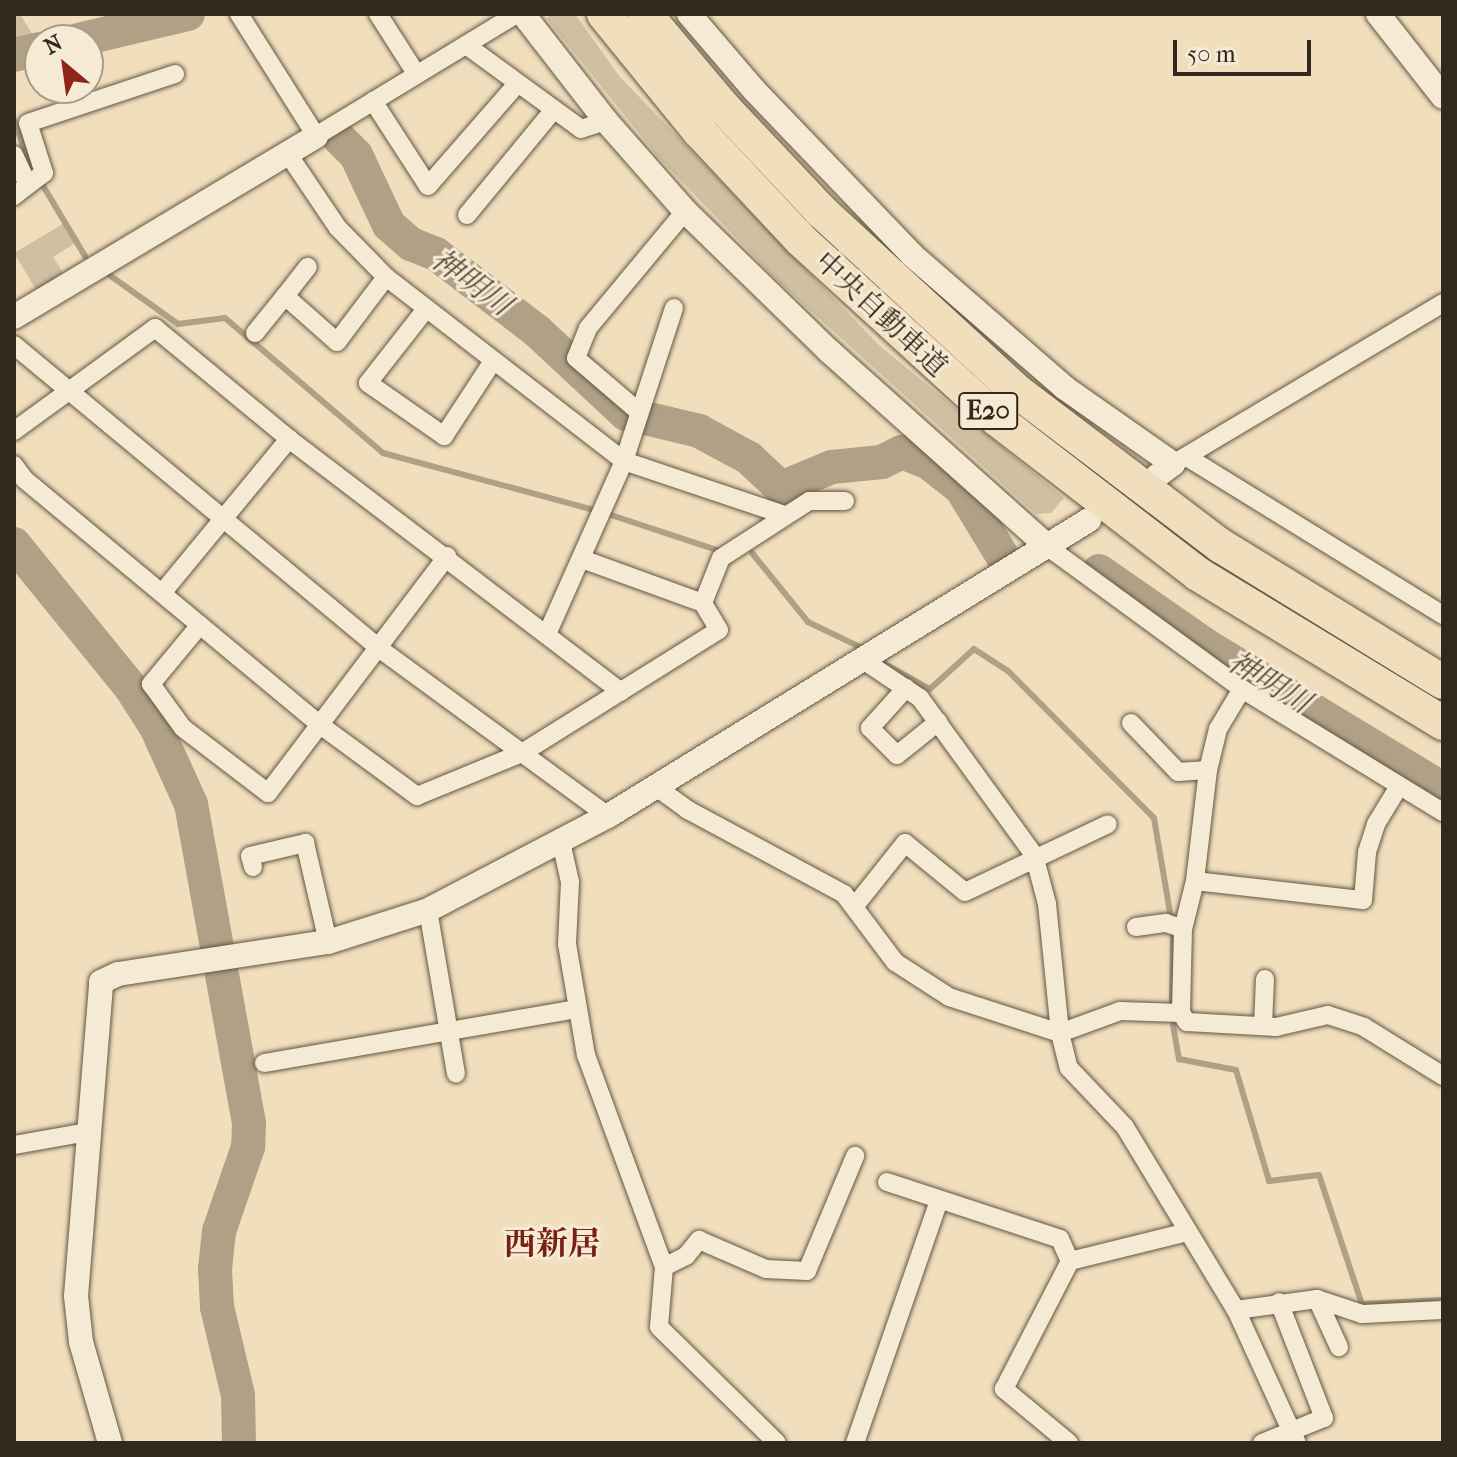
<!DOCTYPE html>
<html>
<head>
<meta charset="utf-8">
<style>
	body { margin:0 }
	#map { position:relative; width:1457px; height:1457px; overflow:hidden; background:#f0debc; font-family:"IM FELL French Canon","Noto Serif JP",serif }
	div>[style] { position:absolute }
	.green>* { inset:0; background:#d0bfa1 }
	.stream>* { height:6px; margin:-3px; padding:0 3px; transform-origin:3px; border-radius:3px; background:#b0a086 }
	.river>* { height:34px; margin:-17px; padding:0 17px; transform-origin:17px; border-radius:17px; background:#b0a086 }
	.roads { filter:drop-shadow(0 0 2px #625644) drop-shadow(0 0 2px #625644) }
	.minor>* { height:18px; margin:-9px; padding:0 9px; transform-origin:9px; border-radius:9px; background:#f5ead3 }
	.tertiary>* { height:24px; margin:-12px; padding:0 12px; transform-origin:12px; border-radius:12px; background:#f5ead3 }
	.motorway>* { height:34px; margin:-17px; padding:0 17px; transform-origin:17px; border-radius:17px; background:#f0debc }
	span { translate:-50% -50%; white-space:nowrap; text-align:center; line-height:1.15; -webkit-text-stroke:6px #f5ead3; paint-order:stroke }
	.shield-label span { padding:2px 6px; background:#f5ead3; border:2px solid; border-radius:6px; -webkit-text-stroke-width:0 }
	.shield-label { font-size:26px; color:#33281c; font-weight:700 }
	.street-label { font-size:28px; color:#33281c }
	.water-label { font-size:30px; color:#584c3c; font-style:italic }
	.quarter-label { font-size:32px; color:#7a1f14; font-weight:700 }
	.frame { position:absolute; inset:0; border:16px solid #33281c; pointer-events:none }
	.north { position:absolute; left:24px; top:24px; width:80px; height:80px; box-sizing:border-box; background:#f5ead3; border:2px solid #a79c8a; border-radius:50%; rotate:331deg; font-size:22px; font-weight:700; line-height:32px; text-align:center; color:#33281c }
	.north::after { content:''; display:block; margin:auto; width:28px; height:36px; background:#8f2418; clip-path:polygon(50% 0,100% 100%,50% 72%,0 100%) }
	.scale { position:absolute; left:1173px; top:40px; width:138px; height:36px; box-sizing:border-box; border:4px solid #33281c; border-top:0; padding-left:10px; font-size:24px; line-height:28px; white-space:nowrap; color:#33281c; -webkit-text-stroke:6px #f5ead3; paint-order:stroke }
</style>
</head>
<body>
<div id="map">
	<div class="green">
		<div style="clip-path:polygon(14px 14px,20px 14px,40px 47px,14px 51px)"></div>
		<div style="clip-path:polygon(551px 14px,575px 14px,620px 77px,879px 345px,1064px 498px,1051px 513px,1036px 514px,780px 283px,659px 158px,547px 19px)"></div>
		<div style="clip-path:polygon(63px 224px,75px 243px,53px 257px,65px 276px,38px 293px,14px 253px)"></div>
	</div>
	<div class="stream">
		<div style="left:14px;top:120px;width:46px;rotate:70.8deg"></div>
		<div style="left:42px;top:184px;width:84px;rotate:59.2deg"></div>
		<div style="left:108px;top:274px;width:86px;rotate:35.5deg"></div>
		<div style="left:178px;top:324px;width:47px;rotate:-7.3deg"></div>
		<div style="left:225px;top:318px;width:208px;rotate:40.5deg"></div>
		<div style="left:383px;top:453px;width:219px;rotate:15.1deg"></div>
		<div style="left:611px;top:515px;width:115px;rotate:18.3deg"></div>
		<div style="left:752px;top:553px;width:89px;rotate:50.9deg"></div>
		<div style="left:808px;top:622px;width:58px;rotate:25.7deg"></div>
		<div style="left:885px;top:664px;width:51px;rotate:29.1deg"></div>
		<div style="left:930px;top:689px;width:59px;rotate:-42.3deg"></div>
		<div style="left:974px;top:649px;width:40px;rotate:32.9deg"></div>
		<div style="left:1008px;top:671px;width:207px;rotate:45.2deg"></div>
		<div style="left:1154px;top:818px;width:101px;rotate:80.4deg"></div>
		<div style="left:1172px;top:1004px;width:69px;rotate:-89.2deg"></div>
		<div style="left:1173px;top:1025px;width:35px;rotate:80deg"></div>
		<div style="left:1179px;top:1059px;width:58px;rotate:10.9deg"></div>
		<div style="left:1236px;top:1070px;width:116px;rotate:73.4deg"></div>
		<div style="left:1269px;top:1181px;width:50px;rotate:-6.8deg"></div>
		<div style="left:1319px;top:1175px;width:136px;rotate:71.6deg"></div>
		<div style="left:1362px;top:1304px;width:81px;rotate:-2.8deg"></div>
	</div>
	<div class="river">
		<div style="left:78px;top:40px;width:113px;rotate:-13.3deg"></div>
		<div style="left:14px;top:55px;width:27px;rotate:-13deg"></div>
		<div style="left:339px;top:138px;width:24px;rotate:45deg"></div>
		<div style="left:356px;top:155px;width:77px;rotate:64.8deg"></div>
		<div style="left:389px;top:225px;width:29px;rotate:41deg"></div>
		<div style="left:411px;top:244px;width:27px;rotate:22deg"></div>
		<div style="left:436px;top:254px;width:127px;rotate:37.3deg"></div>
		<div style="left:537px;top:331px;width:122px;rotate:43deg"></div>
		<div style="left:645px;top:418px;width:56px;rotate:13.5deg"></div>
		<div style="left:699px;top:431px;width:57px;rotate:28.4deg"></div>
		<div style="left:749px;top:458px;width:44px;rotate:43.2deg"></div>
		<div style="left:781px;top:488px;width:55px;rotate:-22.4deg"></div>
		<div style="left:832px;top:467px;width:50px;rotate:-5.7deg"></div>
		<div style="left:882px;top:462px;width:22px;rotate:-27deg"></div>
		<div style="left:902px;top:452px;width:29px;rotate:22deg"></div>
		<div style="left:929px;top:463px;width:41px;rotate:38deg"></div>
		<div style="left:961px;top:488px;width:81px;rotate:58.7deg"></div>
		<div style="left:14px;top:544px;width:186px;rotate:50.9deg"></div>
		<div style="left:131px;top:688px;width:46px;rotate:57.3deg"></div>
		<div style="left:156px;top:727px;width:85px;rotate:65.6deg"></div>
		<div style="left:191px;top:804px;width:325px;rotate:79.7deg"></div>
		<div style="left:249px;top:1124px;width:23px;rotate:92deg"></div>
		<div style="left:248px;top:1147px;width:89px;rotate:109deg"></div>
		<div style="left:219px;top:1231px;width:38px;rotate:96deg"></div>
		<div style="left:215px;top:1269px;width:38px;rotate:87deg"></div>
		<div style="left:217px;top:1307px;width:90px;rotate:76.6deg"></div>
		<div style="left:238px;top:1395px;width:48px;rotate:88.8deg"></div>
		<div style="left:1099px;top:571px;width:131px;rotate:34.8deg"></div>
		<div style="left:1207px;top:646px;width:276px;rotate:31.2deg"></div>
	</div>
	<div class="roads">
		<div class="minor">
			<div style="left:239px;top:14px;width:144px;rotate:57.7deg"></div>
			<div style="left:316px;top:136px;width:235px;rotate:-31.3deg"></div>
			<div style="left:378px;top:14px;width:72px;rotate:57.4deg"></div>
			<div style="left:466px;top:45px;width:142px;rotate:36.1deg"></div>
			<div style="left:581px;top:129px;width:26px;rotate:-18deg"></div>
			<div style="left:373px;top:101px;width:101px;rotate:57.1deg"></div>
			<div style="left:428px;top:186px;width:135px;rotate:-48.9deg"></div>
			<div style="left:288px;top:154px;width:89px;rotate:56deg"></div>
			<div style="left:338px;top:228px;width:69px;rotate:45.6deg"></div>
			<div style="left:386px;top:277px;width:301px;rotate:37.7deg"></div>
			<div style="left:624px;top:461px;width:169px;rotate:18.6deg"></div>
			<div style="left:14px;top:155px;width:33px;rotate:65deg"></div>
			<div style="left:28px;top:185px;width:18px;rotate:142deg"></div>
			<div style="left:28px;top:185px;width:20px;rotate:-37deg"></div>
			<div style="left:44px;top:173px;width:52px;rotate:-107.7deg"></div>
			<div style="left:28px;top:123px;width:155px;rotate:-18.4deg"></div>
			<div style="left:467px;top:215px;width:134px;rotate:-50.5deg"></div>
			<div style="left:285px;top:296px;width:37px;rotate:-52deg"></div>
			<div style="left:426px;top:309px;width:94px;rotate:128.1deg"></div>
			<div style="left:368px;top:383px;width:93px;rotate:34.9deg"></div>
			<div style="left:444px;top:436px;width:90px;rotate:-56.8deg"></div>
			<div style="left:255px;top:333px;width:48px;rotate:-51deg"></div>
			<div style="left:285px;top:296px;width:69px;rotate:41.5deg"></div>
			<div style="left:337px;top:342px;width:81px;rotate:-53deg"></div>
			<div style="left:14px;top:345px;width:476px;rotate:39.7deg"></div>
			<div style="left:380px;top:649px;width:283px;rotate:36.2deg"></div>
			<div style="left:639px;top:412px;width:83px;rotate:-139.4deg"></div>
			<div style="left:576px;top:358px;width:32px;rotate:-68deg"></div>
			<div style="left:588px;top:328px;width:152px;rotate:-50.3deg"></div>
			<div style="left:14px;top:431px;width:175px;rotate:-36.1deg"></div>
			<div style="left:155px;top:328px;width:174px;rotate:39.6deg"></div>
			<div style="left:289px;top:439px;width:417px;rotate:37.3deg"></div>
			<div style="left:1187px;top:457px;width:301px;rotate:31.7deg"></div>
			<div style="left:1173px;top:464px;width:314px;rotate:-30.8deg"></div>
			<div style="left:14px;top:465px;width:17px;rotate:54deg"></div>
			<div style="left:24px;top:479px;width:388px;rotate:39.7deg"></div>
			<div style="left:323px;top:727px;width:117px;rotate:36.3deg"></div>
			<div style="left:417px;top:796px;width:113px;rotate:-22.3deg"></div>
			<div style="left:522px;top:753px;width:232px;rotate:-32deg"></div>
			<div style="left:719px;top:630px;width:31px;rotate:-121deg"></div>
			<div style="left:703px;top:603px;width:48px;rotate:-68.2deg"></div>
			<div style="left:721px;top:558px;width:105px;rotate:-32.9deg"></div>
			<div style="left:809px;top:501px;width:36px"></div>
			<div style="left:1048px;top:547px;width:240px;rotate:36.2deg"></div>
			<div style="left:1242px;top:689px;width:236px;rotate:31.5deg"></div>
			<div style="left:582px;top:559px;width:129px;rotate:20deg"></div>
			<div style="left:162px;top:593px;width:200px;rotate:-50.5deg"></div>
			<div style="left:200px;top:625px;width:77px;rotate:129.7deg"></div>
			<div style="left:151px;top:684px;width:54px;rotate:54deg"></div>
			<div style="left:183px;top:728px;width:107px;rotate:37.4deg"></div>
			<div style="left:268px;top:793px;width:297px;rotate:-52.9deg"></div>
			<div style="left:547px;top:634px;width:189px;rotate:-66deg"></div>
			<div style="left:624px;top:461px;width:161px;rotate:-71.9deg"></div>
			<div style="left:860px;top:658px;width:72px;rotate:33.7deg"></div>
			<div style="left:920px;top:698px;width:194px;rotate:54deg"></div>
			<div style="left:1034px;top:855px;width:51px;rotate:75.1deg"></div>
			<div style="left:1047px;top:904px;width:130px;rotate:84.2deg"></div>
			<div style="left:1060px;top:1033px;width:36px;rotate:76deg"></div>
			<div style="left:1069px;top:1068px;width:81px;rotate:46.5deg"></div>
			<div style="left:1125px;top:1127px;width:214px;rotate:58.8deg"></div>
			<div style="left:1236px;top:1310px;width:146px;rotate:65.4deg"></div>
			<div style="left:906px;top:688px;width:54px;rotate:132deg"></div>
			<div style="left:870px;top:728px;width:38px;rotate:45deg"></div>
			<div style="left:897px;top:755px;width:53px;rotate:-38.8deg"></div>
			<div style="left:1242px;top:689px;width:47px;rotate:121deg"></div>
			<div style="left:1218px;top:729px;width:42px;rotate:103.7deg"></div>
			<div style="left:1208px;top:770px;width:112px;rotate:96.7deg"></div>
			<div style="left:1195px;top:881px;width:49px;rotate:104deg"></div>
			<div style="left:1183px;top:929px;width:84px;rotate:91.4deg"></div>
			<div style="left:1181px;top:1013px;width:11px;rotate:56deg"></div>
			<div style="left:1187px;top:1022px;width:89px;rotate:3.2deg"></div>
			<div style="left:1276px;top:1027px;width:53px;rotate:-13deg"></div>
			<div style="left:1328px;top:1015px;width:38px;rotate:18deg"></div>
			<div style="left:1364px;top:1027px;width:93px;rotate:31.8deg"></div>
			<div style="left:1131px;top:723px;width:68px;rotate:46.2deg"></div>
			<div style="left:1178px;top:772px;width:30px;rotate:-4deg"></div>
			<div style="left:655px;top:786px;width:41px;rotate:36deg"></div>
			<div style="left:688px;top:810px;width:177px;rotate:28.3deg"></div>
			<div style="left:844px;top:894px;width:85px;rotate:53.1deg"></div>
			<div style="left:895px;top:962px;width:64px;rotate:32.9deg"></div>
			<div style="left:949px;top:997px;width:117px;rotate:18deg"></div>
			<div style="left:1060px;top:1033px;width:64px;rotate:-20.1deg"></div>
			<div style="left:1120px;top:1011px;width:61px;rotate:1.9deg"></div>
			<div style="left:561px;top:842px;width:41px;rotate:77.3deg"></div>
			<div style="left:570px;top:882px;width:62px;rotate:92.8deg"></div>
			<div style="left:567px;top:944px;width:113px;rotate:80.3deg"></div>
			<div style="left:586px;top:1055px;width:226px;rotate:69.8deg"></div>
			<div style="left:664px;top:1267px;width:60px;rotate:94.8deg"></div>
			<div style="left:659px;top:1327px;width:165px;rotate:44.5deg"></div>
			<div style="left:253px;top:867px;width:11px;rotate:-105deg"></div>
			<div style="left:250px;top:856px;width:57px;rotate:-13.3deg"></div>
			<div style="left:305px;top:843px;width:102px;rotate:76.9deg"></div>
			<div style="left:1195px;top:881px;width:169px;rotate:6.5deg"></div>
			<div style="left:1363px;top:900px;width:48px;rotate:-85.2deg"></div>
			<div style="left:1367px;top:852px;width:29px;rotate:-72deg"></div>
			<div style="left:1376px;top:824px;width:42px;rotate:-58.6deg"></div>
			<div style="left:854px;top:907px;width:82px;rotate:-51.4deg"></div>
			<div style="left:905px;top:843px;width:77px;rotate:39.2deg"></div>
			<div style="left:965px;top:892px;width:158px;rotate:-25.4deg"></div>
			<div style="left:428px;top:910px;width:166px;rotate:80.3deg"></div>
			<div style="left:1136px;top:927px;width:30px;rotate:-8deg"></div>
			<div style="left:1166px;top:923px;width:18px;rotate:19deg"></div>
			<div style="left:1263px;top:1026px;width:47px;rotate:-87.6deg"></div>
			<div style="left:264px;top:1063px;width:318px;rotate:-9.8deg"></div>
			<div style="left:14px;top:1145px;width:75px;rotate:-10deg"></div>
			<div style="left:887px;top:1182px;width:182px;rotate:18.2deg"></div>
			<div style="left:1060px;top:1239px;width:24px;rotate:66deg"></div>
			<div style="left:1070px;top:1261px;width:121px;rotate:-13.9deg"></div>
			<div style="left:664px;top:1267px;width:25px;rotate:-27deg"></div>
			<div style="left:686px;top:1256px;width:21px;rotate:-51deg"></div>
			<div style="left:699px;top:1240px;width:73px;rotate:23.4deg"></div>
			<div style="left:766px;top:1269px;width:41px;rotate:2.8deg"></div>
			<div style="left:807px;top:1271px;width:125px;rotate:-67.3deg"></div>
			<div style="left:1317px;top:1299px;width:53px;rotate:65.4deg"></div>
			<div style="left:1236px;top:1310px;width:82px;rotate:-7.7deg"></div>
			<div style="left:1317px;top:1299px;width:47px;rotate:18.4deg"></div>
			<div style="left:1362px;top:1314px;width:81px;rotate:-2.8deg"></div>
			<div style="left:855px;top:1443px;width:256px;rotate:-70.9deg"></div>
			<div style="left:1069px;top:1443px;width:85px;rotate:-140.3deg"></div>
			<div style="left:1004px;top:1389px;width:144px;rotate:-62.7deg"></div>
			<div style="left:1262px;top:1443px;width:67px;rotate:-22deg"></div>
			<div style="left:1324px;top:1418px;width:124px;rotate:-111.2deg"></div>
		</div>
		<div class="tertiary">
			<div style="left:523px;top:14px;width:135px;rotate:52.2deg"></div>
			<div style="left:606px;top:121px;width:120px;rotate:48.7deg"></div>
			<div style="left:685px;top:211px;width:201px;rotate:44.2deg"></div>
			<div style="left:829px;top:351px;width:294px;rotate:41.8deg"></div>
			<div style="left:689px;top:14px;width:101px;rotate:49.4deg"></div>
			<div style="left:755px;top:91px;width:227px;rotate:46.2deg"></div>
			<div style="left:912px;top:255px;width:203px;rotate:41deg"></div>
			<div style="left:1065px;top:388px;width:132px;rotate:35.1deg"></div>
			<div style="left:1173px;top:464px;width:20px;rotate:143deg"></div>
			<div style="left:1378px;top:14px;width:105px;rotate:51.9deg"></div>
			<div style="left:14px;top:317px;width:352px;rotate:-30.9deg"></div>
			<div style="left:110px;top:1443px;width:105px;rotate:-106deg"></div>
			<div style="left:81px;top:1342px;width:46px;rotate:-96.2deg"></div>
			<div style="left:76px;top:1296px;width:315px;rotate:-85.4deg"></div>
			<div style="left:101px;top:982px;width:19px;rotate:-25deg"></div>
			<div style="left:118px;top:974px;width:212px;rotate:-8.7deg"></div>
			<div style="left:328px;top:942px;width:105px;rotate:-17.7deg"></div>
			<div style="left:428px;top:910px;width:203px;rotate:-27.6deg"></div>
			<div style="left:608px;top:816px;width:565px;rotate:-31.61deg"></div>
		</div>
		<div class="motorway">
			<div style="left:604px;top:14px;width:152px;rotate:50.9deg"></div>
			<div style="left:700px;top:132px;width:148px;rotate:46.9deg"></div>
			<div style="left:801px;top:240px;width:267px;rotate:42.4deg"></div>
			<div style="left:998px;top:420px;width:252px;rotate:37.6deg"></div>
			<div style="left:1198px;top:574px;width:287px;rotate:31.3deg"></div>
			<div style="left:645px;top:14px;width:123px;rotate:50deg"></div>
			<div style="left:724px;top:108px;width:141px;rotate:46.7deg"></div>
			<div style="left:821px;top:211px;width:268px;rotate:42.6deg"></div>
			<div style="left:1018px;top:392px;width:255px;rotate:37.2deg"></div>
			<div style="left:1221px;top:546px;width:260px;rotate:31.5deg"></div>
		</div>
	</div>
	<div class="shield-label">
		<span style="left:988px;top:411px">E20</span>
	</div>
	<div class="street-label">
		<span style="left:881px;top:314px;rotate:43deg">中央自動車道</span>
	</div>
	<div class="water-label">
		<span style="left:471px;top:283px;rotate:36deg">神明川</span>
		<span style="left:1269px;top:683px;rotate:31deg">神明川</span>
	</div>
	<div class="quarter-label">
		<span style="left:552px;top:1244px">西新居</span>
	</div>
	<div class="frame"></div>
	<div class="north">N</div>
	<div class="scale">50 m</div>
</div>
</body>
</html>
